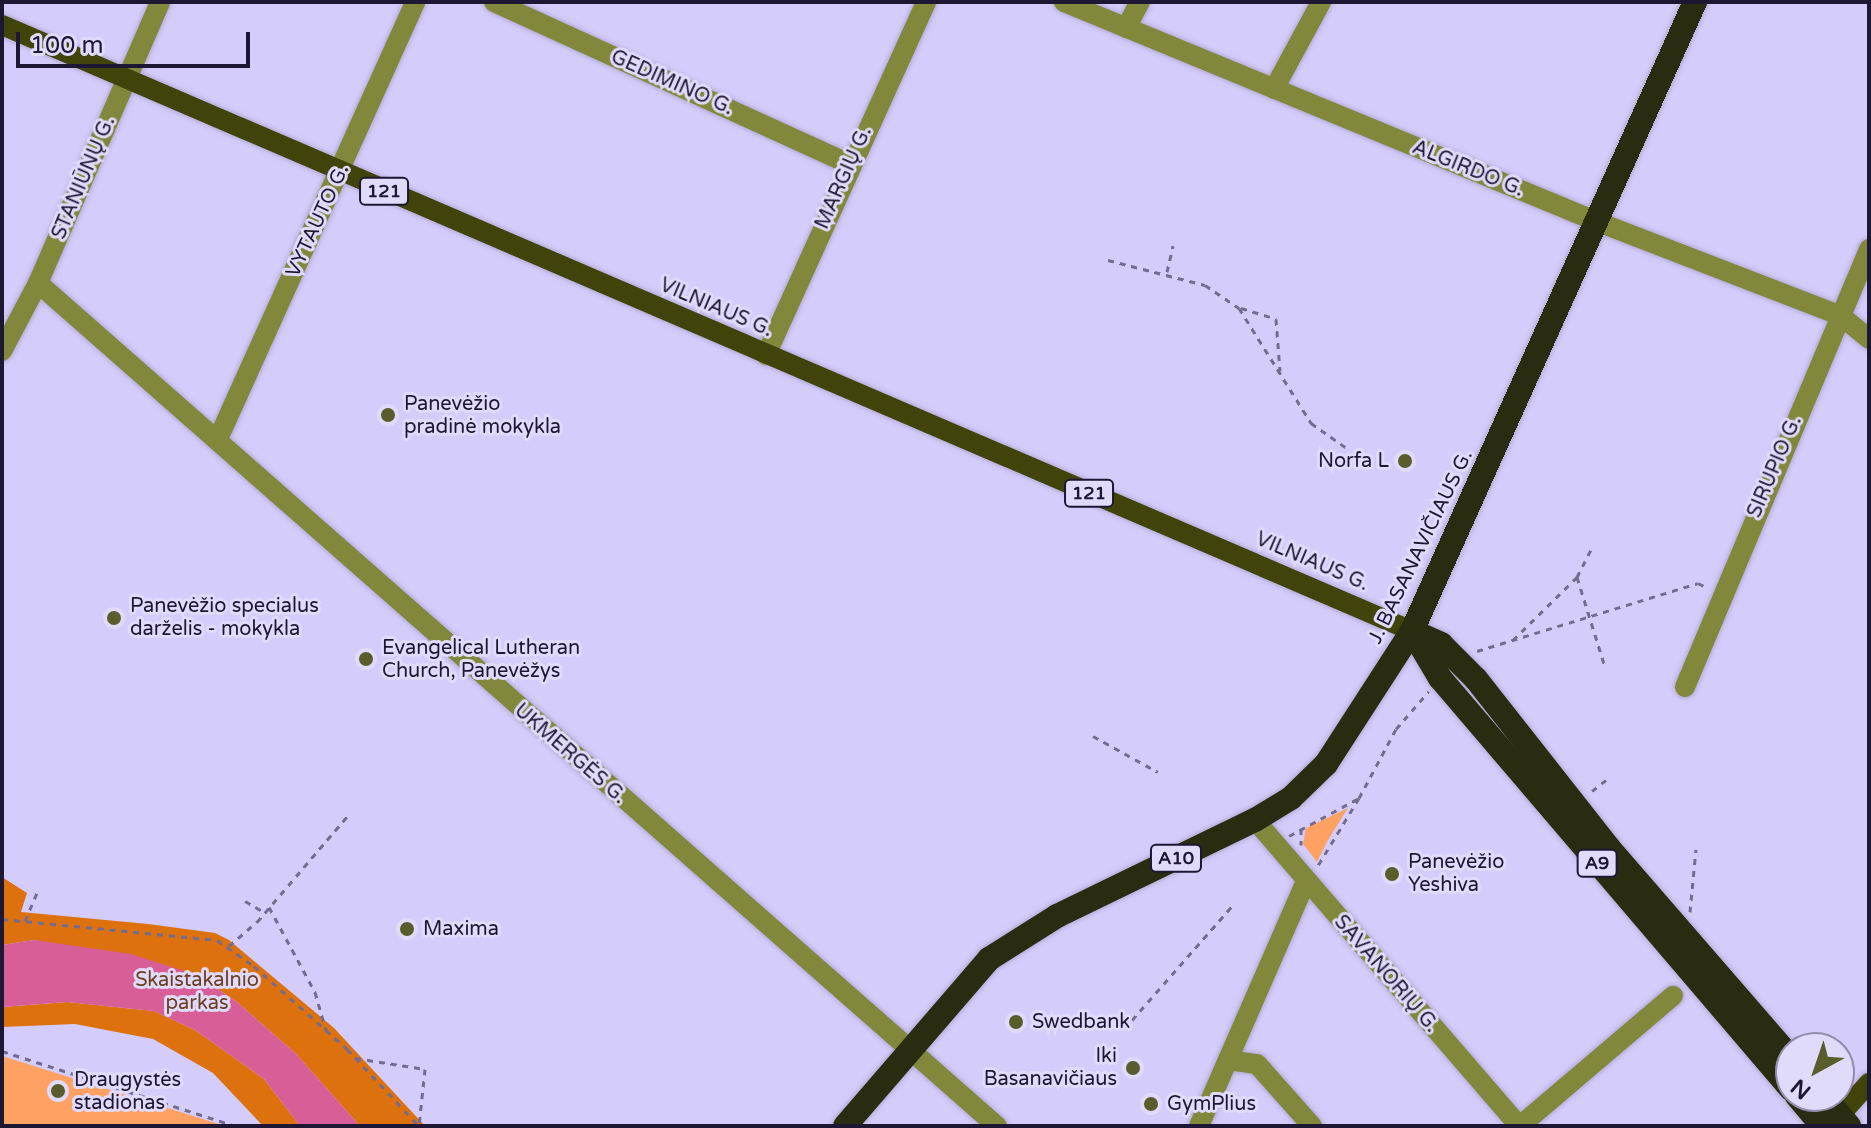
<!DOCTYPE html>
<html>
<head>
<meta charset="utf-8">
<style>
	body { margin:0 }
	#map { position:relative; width:1871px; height:1128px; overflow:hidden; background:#d4ccfa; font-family:"Varela Round",sans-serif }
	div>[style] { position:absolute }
	.green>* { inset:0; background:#ffa162 }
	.forest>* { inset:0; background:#dd710d }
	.water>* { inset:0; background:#d75e97 }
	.path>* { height:3px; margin-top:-1.5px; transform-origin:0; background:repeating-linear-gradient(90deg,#746c90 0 6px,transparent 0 12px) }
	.roads { filter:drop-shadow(0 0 2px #b3abd6) drop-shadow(0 0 2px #b3abd6) }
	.minor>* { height:20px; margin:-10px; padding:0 10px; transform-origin:10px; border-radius:10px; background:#81883b }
	.major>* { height:20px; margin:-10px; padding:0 10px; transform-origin:10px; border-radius:10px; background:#40440a }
	.highway>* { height:24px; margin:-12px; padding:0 12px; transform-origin:12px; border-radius:12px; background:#292c10 }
	.dots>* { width:22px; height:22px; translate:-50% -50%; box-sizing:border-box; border:4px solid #e1dbfb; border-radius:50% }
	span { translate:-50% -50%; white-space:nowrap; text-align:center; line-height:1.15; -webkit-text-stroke:6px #e1dbfb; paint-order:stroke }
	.shield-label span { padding:2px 6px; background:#e1dbfb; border:2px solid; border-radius:6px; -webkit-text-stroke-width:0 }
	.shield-label { font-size:18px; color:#1e1733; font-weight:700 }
	.street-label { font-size:20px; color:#1e1733 }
	.poi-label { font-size:20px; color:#1e1733 }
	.left { translate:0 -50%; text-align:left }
	.right { translate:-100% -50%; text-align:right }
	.park-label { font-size:20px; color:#6c3f20 }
	.frame { position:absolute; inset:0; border:4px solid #1e1733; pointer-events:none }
	.north { position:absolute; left:1775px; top:1032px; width:80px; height:80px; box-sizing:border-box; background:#e1dbfb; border:2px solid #938dab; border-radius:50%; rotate:220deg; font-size:22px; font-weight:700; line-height:32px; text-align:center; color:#1e1733 }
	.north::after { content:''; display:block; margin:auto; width:28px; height:36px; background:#595d2b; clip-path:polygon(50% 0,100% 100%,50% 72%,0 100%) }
	.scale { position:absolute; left:16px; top:32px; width:234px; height:36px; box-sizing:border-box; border:4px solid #1e1733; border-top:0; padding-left:10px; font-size:24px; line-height:28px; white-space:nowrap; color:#1e1733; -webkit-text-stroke:6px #e1dbfb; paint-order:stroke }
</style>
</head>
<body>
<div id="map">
	<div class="green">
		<div style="clip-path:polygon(1348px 808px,1328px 840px,1317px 862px,1303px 844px,1306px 828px)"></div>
		<div style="clip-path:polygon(2px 1056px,225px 1126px,2px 1126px)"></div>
	</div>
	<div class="forest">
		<div style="clip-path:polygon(2px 877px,27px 893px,21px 912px,148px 924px,215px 933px,229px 940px,334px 1028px,425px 1126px,360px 1126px,296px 1054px,237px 1002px,197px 975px,34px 940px,2px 945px)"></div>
		<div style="clip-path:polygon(67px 1002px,154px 1011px,195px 1030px,264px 1079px,300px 1126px,263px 1126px,213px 1073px,153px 1039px,75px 1024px,2px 1027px,2px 1007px)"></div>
	</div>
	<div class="water">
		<div style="clip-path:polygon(34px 940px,131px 954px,197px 975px,237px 1002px,296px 1054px,360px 1126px,300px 1126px,264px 1079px,195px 1030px,154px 1011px,67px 1002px,2px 1007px,2px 945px)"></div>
	</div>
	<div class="path">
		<div style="left:1108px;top:260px;width:100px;rotate:14.5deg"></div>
		<div style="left:1205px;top:285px;width:41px;rotate:34.1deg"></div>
		<div style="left:1239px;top:308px;width:136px;rotate:57.9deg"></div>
		<div style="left:1311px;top:423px;width:45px;rotate:35.1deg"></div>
		<div style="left:1167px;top:272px;width:27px;rotate:-77deg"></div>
		<div style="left:1241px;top:308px;width:37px;rotate:17deg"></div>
		<div style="left:1276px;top:319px;width:52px;rotate:85.6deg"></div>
		<div style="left:1577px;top:577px;width:33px;rotate:-63deg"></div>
		<div style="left:1513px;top:640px;width:90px;rotate:-44.5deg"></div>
		<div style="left:1577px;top:577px;width:94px;rotate:72.7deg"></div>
		<div style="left:1477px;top:651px;width:231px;rotate:-17.1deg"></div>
		<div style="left:1698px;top:583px;width:9px;rotate:27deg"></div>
		<div style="left:1093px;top:736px;width:74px;rotate:29deg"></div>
		<div style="left:1592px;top:791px;width:18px;rotate:-38deg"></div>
		<div style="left:1359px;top:798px;width:78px;rotate:-61.8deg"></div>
		<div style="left:1396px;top:729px;width:50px;rotate:-49deg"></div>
		<div style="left:1301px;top:829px;width:16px;rotate:90deg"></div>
		<div style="left:1289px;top:836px;width:80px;rotate:-28.5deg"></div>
		<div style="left:1359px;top:798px;width:81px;rotate:121.3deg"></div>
		<div style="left:245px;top:901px;width:22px;rotate:30deg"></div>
		<div style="left:269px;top:907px;width:97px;rotate:61.6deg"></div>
		<div style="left:315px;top:992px;width:40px;rotate:74deg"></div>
		<div style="left:1690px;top:912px;width:63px;rotate:-84.6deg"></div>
		<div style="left:2px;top:919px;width:216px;rotate:5.6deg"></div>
		<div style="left:217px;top:940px;width:45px;rotate:35.1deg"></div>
		<div style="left:254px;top:966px;width:125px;rotate:41.7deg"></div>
		<div style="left:347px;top:1049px;width:105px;rotate:46.9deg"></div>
		<div style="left:25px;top:921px;width:34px;rotate:-67deg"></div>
		<div style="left:229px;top:946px;width:37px;rotate:-41deg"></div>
		<div style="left:257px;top:922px;width:143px;rotate:-49.5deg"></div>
		<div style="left:1132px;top:1020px;width:154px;rotate:-48.7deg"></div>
		<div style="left:2px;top:1051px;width:246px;rotate:17.8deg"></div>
		<div style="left:355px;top:1058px;width:71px;rotate:8.9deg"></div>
		<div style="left:425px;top:1069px;width:57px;rotate:96deg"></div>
		<div style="left:1839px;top:1072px;width:12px;rotate:48deg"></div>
	</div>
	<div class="roads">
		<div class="minor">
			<div style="left:494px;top:2px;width:391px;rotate:24.5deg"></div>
			<div style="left:1064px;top:2px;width:578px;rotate:22.39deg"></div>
			<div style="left:1598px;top:222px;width:261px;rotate:21.1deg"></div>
			<div style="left:1841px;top:316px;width:36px;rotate:39deg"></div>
			<div style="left:1126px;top:28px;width:30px;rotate:-62deg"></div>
			<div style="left:1274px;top:89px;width:99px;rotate:-61.6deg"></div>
			<div style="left:38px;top:283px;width:1277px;rotate:41.32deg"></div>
			<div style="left:2px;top:351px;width:77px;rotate:-62.1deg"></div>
			<div style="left:38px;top:283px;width:306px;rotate:-66.5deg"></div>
			<div style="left:766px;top:355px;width:388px;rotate:-65.6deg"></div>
			<div style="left:218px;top:439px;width:479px;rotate:-65.7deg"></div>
			<div style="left:1685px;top:687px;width:475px;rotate:-67.2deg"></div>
			<div style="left:1255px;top:820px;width:404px;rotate:49.2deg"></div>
			<div style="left:1228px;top:1060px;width:29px;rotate:8deg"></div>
			<div style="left:1257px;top:1064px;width:83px;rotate:48.4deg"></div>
			<div style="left:1199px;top:1126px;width:267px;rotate:-66.4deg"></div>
			<div style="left:1520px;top:1126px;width:201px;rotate:-40.4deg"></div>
		</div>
		<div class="major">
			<div style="left:2px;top:25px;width:1535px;rotate:23.26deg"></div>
			<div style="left:1831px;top:1125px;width:57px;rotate:-47.9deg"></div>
		</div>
		<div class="highway">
			<div style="left:1412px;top:631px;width:55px;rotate:59.2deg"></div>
			<div style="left:1440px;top:678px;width:540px;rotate:49.5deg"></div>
			<div style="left:1412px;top:631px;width:32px;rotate:24deg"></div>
			<div style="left:1441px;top:644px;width:49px;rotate:45deg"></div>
			<div style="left:1476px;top:679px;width:215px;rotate:51.8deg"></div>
			<div style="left:1609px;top:848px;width:278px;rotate:49.1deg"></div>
			<div style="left:1797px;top:1096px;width:39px;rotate:50deg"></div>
			<div style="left:1824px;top:1096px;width:39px;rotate:50deg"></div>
			<div style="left:845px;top:1126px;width:221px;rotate:-49.2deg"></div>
			<div style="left:989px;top:959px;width:80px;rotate:-32.3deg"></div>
			<div style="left:1057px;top:916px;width:220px;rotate:-25.9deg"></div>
			<div style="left:1255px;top:820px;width:42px;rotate:-31.4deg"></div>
			<div style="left:1291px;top:798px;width:49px;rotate:-44.2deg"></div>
			<div style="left:1326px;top:764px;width:158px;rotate:-57.1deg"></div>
			<div style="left:1412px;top:631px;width:690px;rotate:-65.78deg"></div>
		</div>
	</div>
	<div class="dots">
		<div style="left:388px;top:415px;background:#595d2b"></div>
		<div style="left:1405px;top:461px;background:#595d2b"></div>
		<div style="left:114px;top:618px;background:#595d2b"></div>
		<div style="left:366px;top:659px;background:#595d2b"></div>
		<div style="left:1392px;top:874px;background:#595d2b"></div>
		<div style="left:407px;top:929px;background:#595d2b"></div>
		<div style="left:1016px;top:1022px;background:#595d2b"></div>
		<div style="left:1133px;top:1068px;background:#595d2b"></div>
		<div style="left:58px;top:1091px;background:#595d2b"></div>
		<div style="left:1151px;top:1104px;background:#595d2b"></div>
	</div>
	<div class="shield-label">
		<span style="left:384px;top:191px">121</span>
		<span style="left:1089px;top:493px">121</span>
		<span style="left:1176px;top:858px">A10</span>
		<span style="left:1597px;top:863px">A9</span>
	</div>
	<div class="street-label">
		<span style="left:672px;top:83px;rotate:24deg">GEDIMINO G.</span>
		<span style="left:1468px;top:169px;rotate:22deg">ALGIRDO G.</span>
		<span style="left:84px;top:178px;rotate:-67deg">STANIŪNŲ G.</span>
		<span style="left:844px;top:178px;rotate:-66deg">MARGIŲ G.</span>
		<span style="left:318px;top:221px;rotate:-65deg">VYTAUTO G.</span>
		<span style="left:716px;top:308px;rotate:23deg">VILNIAUS G.</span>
		<span style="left:1775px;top:467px;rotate:-67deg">SIRUPIO G.</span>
		<span style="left:1421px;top:547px;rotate:-64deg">J. BASANAVIČIAUS G.</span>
		<span style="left:1312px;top:562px;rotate:23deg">VILNIAUS G.</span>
		<span style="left:570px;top:754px;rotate:41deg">UKMERGĖS G.</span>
		<span style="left:1386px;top:974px;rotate:49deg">SAVANORIŲ G.</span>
	</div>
	<div class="poi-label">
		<span class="left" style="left:404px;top:416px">Panevėžio<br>pradinė mokykla</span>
		<span class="right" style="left:1389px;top:461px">Norfa L</span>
		<span class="left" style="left:130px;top:618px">Panevėžio specialus<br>darželis - mokykla</span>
		<span class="left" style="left:382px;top:660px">Evangelical Lutheran<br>Church, Panevėžys</span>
		<span class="left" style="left:1408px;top:874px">Panevėžio<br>Yeshiva</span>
		<span class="left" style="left:423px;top:929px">Maxima</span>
		<span class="left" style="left:1032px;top:1022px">Swedbank</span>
		<span class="right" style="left:1117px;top:1068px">Iki<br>Basanavičiaus</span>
		<span class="left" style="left:74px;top:1092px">Draugystės<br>stadionas</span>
		<span class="left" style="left:1167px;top:1104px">GymPlius</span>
	</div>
	<div class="park-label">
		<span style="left:197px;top:992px">Skaistakalnio<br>parkas</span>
	</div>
	<div class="frame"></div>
	<div class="north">N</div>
	<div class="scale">100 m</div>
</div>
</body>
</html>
